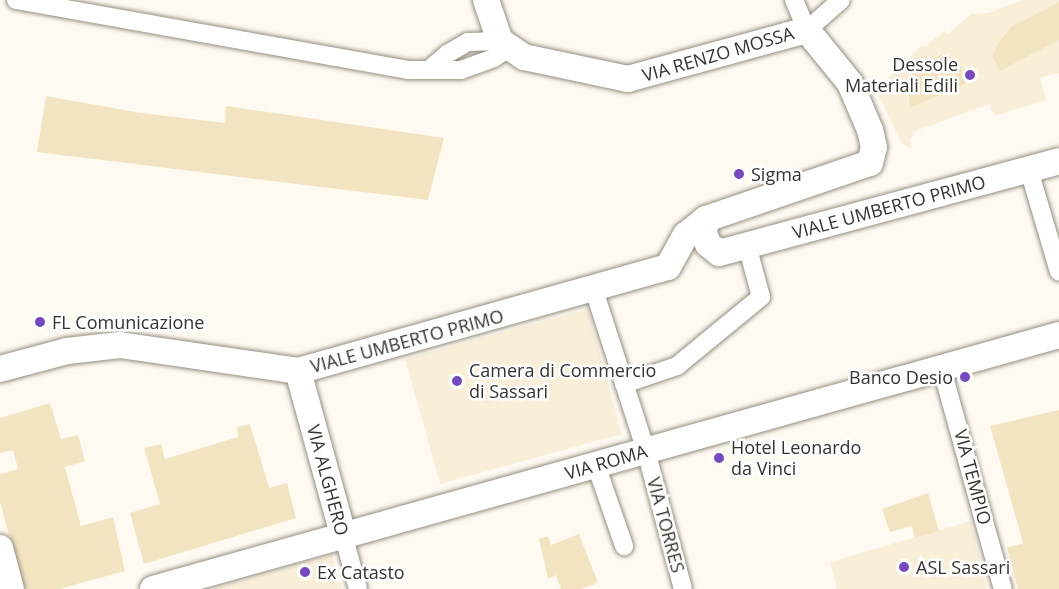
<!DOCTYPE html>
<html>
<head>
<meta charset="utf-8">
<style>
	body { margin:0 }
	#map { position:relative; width:1059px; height:589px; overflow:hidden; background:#fefaf1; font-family:"Open Sans",sans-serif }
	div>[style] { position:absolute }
	.built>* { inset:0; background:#f9efd9 }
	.green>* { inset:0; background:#f3e4c1 }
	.roads { filter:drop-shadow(0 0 2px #948e80) drop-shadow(0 0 2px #948e80) }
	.street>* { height:18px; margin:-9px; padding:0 9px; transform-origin:9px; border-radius:9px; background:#fff }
	.secondary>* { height:26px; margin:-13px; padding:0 13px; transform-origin:13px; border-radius:13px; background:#fff }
	.dots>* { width:16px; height:16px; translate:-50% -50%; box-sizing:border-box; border:3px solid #fff; border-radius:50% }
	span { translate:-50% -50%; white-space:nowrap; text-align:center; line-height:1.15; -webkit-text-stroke:5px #fff; paint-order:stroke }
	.street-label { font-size:18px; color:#36332e }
	.poi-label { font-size:18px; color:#36332e }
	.right { translate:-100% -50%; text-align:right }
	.left { translate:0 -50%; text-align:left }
</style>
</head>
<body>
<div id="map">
	<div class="built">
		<div style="clip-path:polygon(1022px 0,1059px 0,1059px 73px,1040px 78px,1047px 100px,994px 116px,990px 104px,915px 131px,910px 140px,912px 148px,902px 144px,876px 90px,922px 45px,925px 47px,944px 31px,948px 34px,971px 14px,988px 13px)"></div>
		<div style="clip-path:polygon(588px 309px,622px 434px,440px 484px,405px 359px)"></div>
		<div style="clip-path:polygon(971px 521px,987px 589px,837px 589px,830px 562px)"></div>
		<div style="clip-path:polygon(332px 555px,342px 589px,212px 589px)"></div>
	</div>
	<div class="green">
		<div style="clip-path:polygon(1059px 2px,1059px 40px,1000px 71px,992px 56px,999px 42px,1011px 27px)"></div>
		<div style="clip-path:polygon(942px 54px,956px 58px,965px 74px,965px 84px,910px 108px,907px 79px,925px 63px)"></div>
		<div style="clip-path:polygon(46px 96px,141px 113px,225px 123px,226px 106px,444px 138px,428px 200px,37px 152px)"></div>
		<div style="clip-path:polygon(50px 403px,61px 439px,78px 435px,85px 461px,65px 467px,81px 526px,113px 517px,125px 571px,59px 589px,24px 589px,0 502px,0 474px,18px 469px,13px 450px,0 453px,0 418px)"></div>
		<div style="clip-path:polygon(1059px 410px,1059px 589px,1018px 589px,1007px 548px,1023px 543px,990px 426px)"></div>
		<div style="clip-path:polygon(250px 424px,269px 488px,287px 483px,296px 518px,144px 564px,130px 513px,160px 504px,144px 448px,161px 444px,165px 459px,238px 437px,237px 427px)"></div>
		<div style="clip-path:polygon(928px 493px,939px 531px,915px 538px,912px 526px,890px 532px,882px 509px)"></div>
		<div style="clip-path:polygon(579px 534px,598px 583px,581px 589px,561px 589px,556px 575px,548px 579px,539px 539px,548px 536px,551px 545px)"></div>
	</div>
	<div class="roads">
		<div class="street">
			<div style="left:16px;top:0;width:398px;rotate:10.1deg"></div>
			<div style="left:408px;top:70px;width:53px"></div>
			<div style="left:461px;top:70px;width:35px;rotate:-20deg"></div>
			<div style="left:494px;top:58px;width:19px;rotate:-35deg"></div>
			<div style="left:794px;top:0;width:33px;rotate:67deg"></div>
			<div style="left:807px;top:30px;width:45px;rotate:-41.4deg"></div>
			<div style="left:431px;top:68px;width:21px;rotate:-41deg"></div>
			<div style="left:447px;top:54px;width:24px;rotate:-30deg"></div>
			<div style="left:468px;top:42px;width:32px;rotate:-2deg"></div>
			<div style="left:1029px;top:170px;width:106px;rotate:73.6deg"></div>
			<div style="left:594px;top:290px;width:169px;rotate:72.1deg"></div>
			<div style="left:646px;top:451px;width:143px;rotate:75deg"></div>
			<div style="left:941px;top:366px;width:231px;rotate:74.5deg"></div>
			<div style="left:624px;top:384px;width:56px;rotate:-18.8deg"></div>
			<div style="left:677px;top:366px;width:109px;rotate:-39.4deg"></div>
			<div style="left:761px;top:297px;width:54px;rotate:-105.1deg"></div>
			<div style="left:596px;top:465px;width:86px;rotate:70.9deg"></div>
			<div style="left:343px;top:534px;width:57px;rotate:74.7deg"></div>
		</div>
		<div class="secondary">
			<div style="left:706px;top:219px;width:14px;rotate:98deg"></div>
			<div style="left:704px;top:233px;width:12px;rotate:70deg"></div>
			<div style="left:708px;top:244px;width:14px;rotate:39deg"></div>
			<div style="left:719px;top:253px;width:352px;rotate:-15.1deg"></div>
			<div style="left:0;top:369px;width:69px;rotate:-15deg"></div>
			<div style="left:67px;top:351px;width:53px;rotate:-6.5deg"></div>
			<div style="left:120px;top:345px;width:180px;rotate:8.3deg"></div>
			<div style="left:298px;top:371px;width:384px;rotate:-15.7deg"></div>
			<div style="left:668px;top:267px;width:37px;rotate:-61deg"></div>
			<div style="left:686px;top:235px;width:26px;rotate:-39deg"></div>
			<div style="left:706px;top:219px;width:173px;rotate:-18.9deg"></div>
			<div style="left:870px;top:163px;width:16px;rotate:-76deg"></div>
			<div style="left:874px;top:147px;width:17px;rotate:-103deg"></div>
			<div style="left:870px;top:130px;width:51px;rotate:-113.1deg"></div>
			<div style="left:850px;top:83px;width:68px;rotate:-129.1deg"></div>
			<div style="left:807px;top:30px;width:186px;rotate:164.7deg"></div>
			<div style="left:628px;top:79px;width:106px;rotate:-168.1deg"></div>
			<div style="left:524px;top:57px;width:29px;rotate:-146deg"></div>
			<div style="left:500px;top:41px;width:43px;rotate:-108.9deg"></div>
			<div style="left:298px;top:371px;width:169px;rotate:74.6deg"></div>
			<div style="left:0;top:548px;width:42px;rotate:75deg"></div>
			<div style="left:153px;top:589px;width:941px;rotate:-15.66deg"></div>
		</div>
	</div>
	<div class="dots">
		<div style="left:970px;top:75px;background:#7749c1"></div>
		<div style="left:739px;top:174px;background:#7749c1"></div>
		<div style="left:40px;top:322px;background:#7749c1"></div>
		<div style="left:965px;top:377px;background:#7749c1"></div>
		<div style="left:457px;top:381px;background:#7749c1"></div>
		<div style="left:719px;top:458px;background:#7749c1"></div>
		<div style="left:904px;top:567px;background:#7749c1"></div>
		<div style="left:305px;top:572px;background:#7749c1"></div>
	</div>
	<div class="street-label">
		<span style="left:718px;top:54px;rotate:-16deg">VIA RENZO MOSSA</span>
		<span style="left:889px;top:207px;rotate:-15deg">VIALE UMBERTO PRIMO</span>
		<span style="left:407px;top:341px;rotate:-15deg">VIALE UMBERTO PRIMO</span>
		<span style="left:606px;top:462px;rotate:-16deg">VIA ROMA</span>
		<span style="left:973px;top:477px;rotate:75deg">VIA TEMPIO</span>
		<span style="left:328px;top:480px;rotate:75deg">VIA ALGHERO</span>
		<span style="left:666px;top:525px;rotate:75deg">VIA TORRES</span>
	</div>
	<div class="poi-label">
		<span class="right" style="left:958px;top:75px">Dessole<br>Materiali Edili</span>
		<span class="left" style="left:751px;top:174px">Sigma</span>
		<span class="left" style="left:52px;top:322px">FL Comunicazione</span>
		<span class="left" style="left:469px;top:381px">Camera di Commercio<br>di Sassari</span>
		<span class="right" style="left:953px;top:377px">Banco Desio</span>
		<span class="left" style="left:731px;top:458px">Hotel Leonardo<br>da Vinci</span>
		<span class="left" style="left:916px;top:567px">ASL Sassari</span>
		<span class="left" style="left:317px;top:572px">Ex Catasto</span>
	</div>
</div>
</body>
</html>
